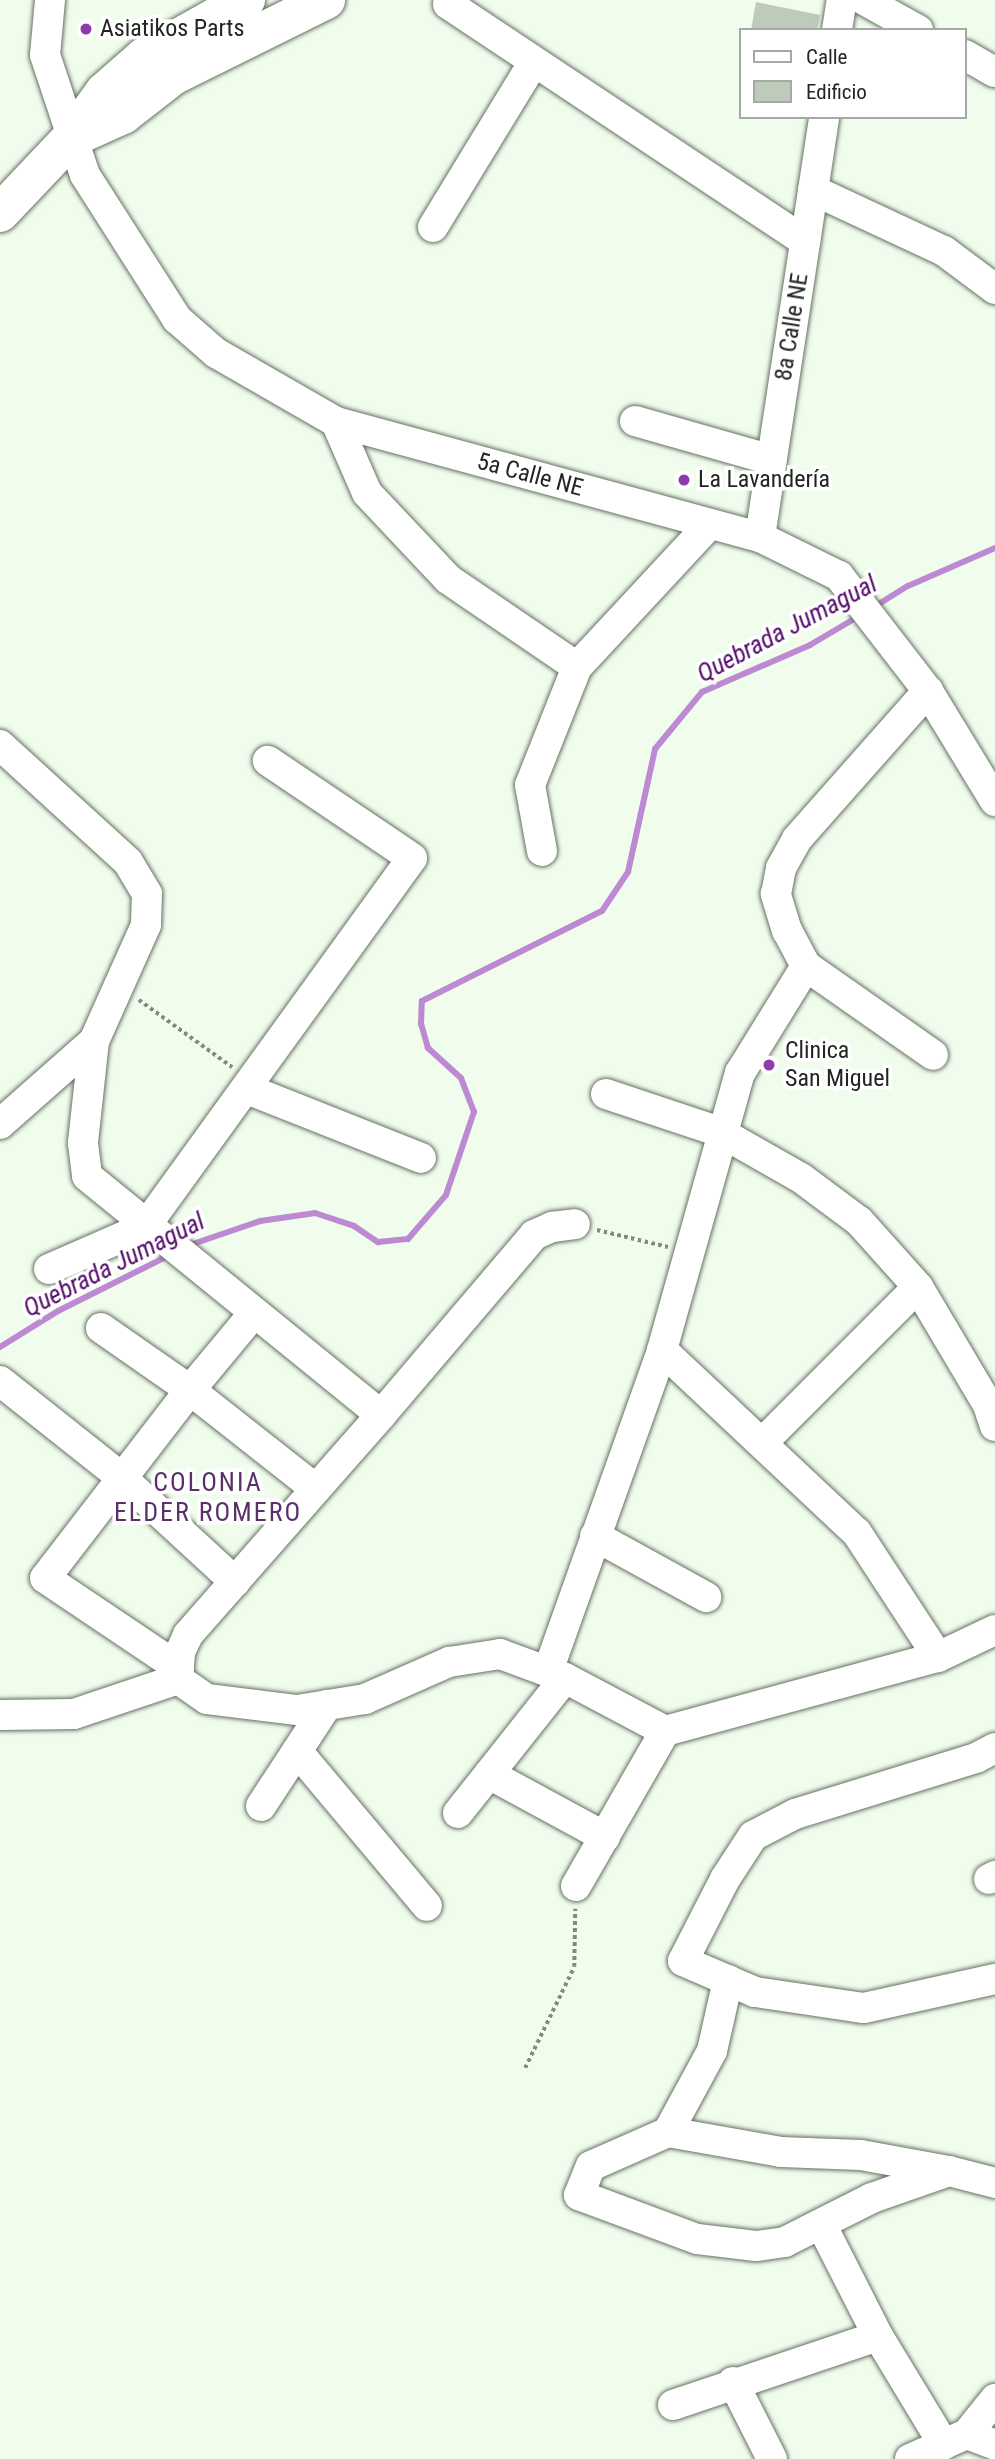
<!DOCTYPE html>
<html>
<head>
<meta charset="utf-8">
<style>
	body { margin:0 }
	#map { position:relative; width:995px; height:2459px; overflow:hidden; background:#f0fded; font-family:"Roboto Condensed",sans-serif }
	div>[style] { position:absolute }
	.stream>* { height:6px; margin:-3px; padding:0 3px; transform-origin:3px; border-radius:3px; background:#be89d3 }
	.building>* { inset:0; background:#becbbb }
	.path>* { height:3.5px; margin-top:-1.75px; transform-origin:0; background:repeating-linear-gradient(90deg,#828b80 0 3.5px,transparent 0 7px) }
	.roads { filter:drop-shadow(0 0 2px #667163) drop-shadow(0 0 2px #667163) }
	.minor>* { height:30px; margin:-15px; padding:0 15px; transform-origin:15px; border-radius:15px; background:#fff }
	.major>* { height:38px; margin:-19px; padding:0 19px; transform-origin:19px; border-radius:19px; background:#fff }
	.dots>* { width:19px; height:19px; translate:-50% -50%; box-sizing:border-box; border:4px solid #fff; border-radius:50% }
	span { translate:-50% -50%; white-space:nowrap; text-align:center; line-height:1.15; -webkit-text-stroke:7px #fff; paint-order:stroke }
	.poi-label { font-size:24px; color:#212620 }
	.left { translate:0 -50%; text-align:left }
	.street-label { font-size:24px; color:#212620 }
	.water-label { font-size:26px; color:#55106b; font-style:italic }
	.neighbourhood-label { font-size:26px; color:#593168; letter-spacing:2px }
	.legend { position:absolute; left:739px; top:28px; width:228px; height:91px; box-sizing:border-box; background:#fff; border:2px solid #a6a8a6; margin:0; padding:9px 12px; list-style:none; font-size:21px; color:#212620 }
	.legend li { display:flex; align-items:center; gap:14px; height:35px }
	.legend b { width:35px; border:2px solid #a6a8a6 }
</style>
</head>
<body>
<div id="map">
	<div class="stream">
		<div style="left:874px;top:607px;width:40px;rotate:-32deg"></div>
		<div style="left:908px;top:586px;width:95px;rotate:-23.6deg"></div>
		<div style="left:187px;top:1246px;width:77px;rotate:-18.9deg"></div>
		<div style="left:260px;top:1221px;width:56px;rotate:-8.3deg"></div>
		<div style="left:315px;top:1213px;width:41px;rotate:18.4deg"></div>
		<div style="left:354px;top:1226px;width:29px;rotate:34deg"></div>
		<div style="left:378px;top:1242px;width:30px;rotate:-6deg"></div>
		<div style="left:408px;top:1239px;width:58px;rotate:-49.2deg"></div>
		<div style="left:446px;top:1195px;width:88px;rotate:-71.4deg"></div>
		<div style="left:474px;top:1112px;width:36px;rotate:-111deg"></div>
		<div style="left:461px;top:1078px;width:45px;rotate:-137.7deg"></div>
		<div style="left:428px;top:1048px;width:25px;rotate:-106deg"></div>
		<div style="left:421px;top:1024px;width:23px;rotate:-88deg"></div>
		<div style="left:422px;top:1001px;width:201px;rotate:-26.6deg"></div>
		<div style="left:602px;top:911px;width:47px;rotate:-56.3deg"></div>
		<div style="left:628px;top:872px;width:126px;rotate:-77.6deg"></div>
		<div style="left:655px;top:749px;width:74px;rotate:-50.5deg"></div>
		<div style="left:702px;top:692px;width:118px;rotate:-23.5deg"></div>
		<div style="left:810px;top:645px;width:57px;rotate:-30.6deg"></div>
		<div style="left:0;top:1347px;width:68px;rotate:-31.8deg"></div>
		<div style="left:58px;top:1311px;width:127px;rotate:-26.6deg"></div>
	</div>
	<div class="building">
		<div style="clip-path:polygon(756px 2px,820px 15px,817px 30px,751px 30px)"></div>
	</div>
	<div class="path">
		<div style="left:139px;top:1000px;width:115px;rotate:35.8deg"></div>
		<div style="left:597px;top:1230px;width:73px;rotate:13.5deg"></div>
		<div style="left:525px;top:2068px;width:112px;rotate:-64.1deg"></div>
		<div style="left:574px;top:1967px;width:58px;rotate:-89deg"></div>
	</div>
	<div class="roads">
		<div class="minor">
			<div style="left:50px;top:0;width:55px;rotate:95.2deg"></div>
			<div style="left:45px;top:55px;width:126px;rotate:71.6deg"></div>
			<div style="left:85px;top:175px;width:171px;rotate:57.4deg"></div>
			<div style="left:177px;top:319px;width:52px;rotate:41.1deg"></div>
			<div style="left:216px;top:353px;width:138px;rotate:29.9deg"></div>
			<div style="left:336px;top:422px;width:439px;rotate:15.2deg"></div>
			<div style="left:760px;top:537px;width:88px;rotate:26.3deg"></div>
			<div style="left:839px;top:576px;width:145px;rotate:52.3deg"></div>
			<div style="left:928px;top:691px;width:129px;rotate:58.7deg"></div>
			<div style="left:864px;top:0;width:62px;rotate:29.1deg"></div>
			<div style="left:448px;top:4px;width:429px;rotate:33.6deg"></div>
			<div style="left:837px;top:30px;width:30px;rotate:-81deg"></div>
			<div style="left:965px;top:55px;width:34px;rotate:30deg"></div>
			<div style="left:813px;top:190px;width:145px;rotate:25deg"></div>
			<div style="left:944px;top:251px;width:64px;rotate:36.7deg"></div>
			<div style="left:433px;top:227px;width:192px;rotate:-58.6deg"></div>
			<div style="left:635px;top:421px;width:142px;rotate:15.9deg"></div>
			<div style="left:336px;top:422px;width:77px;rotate:66.4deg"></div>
			<div style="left:367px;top:493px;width:118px;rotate:46.7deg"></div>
			<div style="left:448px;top:579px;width:156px;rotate:34.3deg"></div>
			<div style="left:760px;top:537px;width:425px;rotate:-81.3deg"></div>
			<div style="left:0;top:745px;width:173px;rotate:42.4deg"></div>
			<div style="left:128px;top:862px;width:37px;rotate:59deg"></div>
			<div style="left:147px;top:894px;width:31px;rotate:92deg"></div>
			<div style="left:146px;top:925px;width:127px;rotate:114.1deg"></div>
			<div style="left:94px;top:1041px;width:103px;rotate:96.2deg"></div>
			<div style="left:83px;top:1143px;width:33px;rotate:83deg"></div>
			<div style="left:87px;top:1176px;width:379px;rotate:39.1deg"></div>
			<div style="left:381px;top:1415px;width:293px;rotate:131.3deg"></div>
			<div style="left:188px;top:1635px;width:19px;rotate:115deg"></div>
			<div style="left:180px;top:1652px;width:27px;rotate:94deg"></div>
			<div style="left:178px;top:1679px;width:35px;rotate:35deg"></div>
			<div style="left:207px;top:1699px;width:91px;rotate:7deg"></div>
			<div style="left:297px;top:1710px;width:69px;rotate:-9.2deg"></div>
			<div style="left:365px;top:1699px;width:92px;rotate:-23.8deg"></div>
			<div style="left:449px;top:1662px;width:52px;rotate:-8.9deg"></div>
			<div style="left:500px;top:1654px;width:69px;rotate:20.3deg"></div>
			<div style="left:565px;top:1678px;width:113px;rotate:27.9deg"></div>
			<div style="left:542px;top:851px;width:67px;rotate:-100.3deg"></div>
			<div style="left:530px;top:785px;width:127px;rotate:-68.3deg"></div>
			<div style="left:577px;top:667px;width:194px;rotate:-47.1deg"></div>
			<div style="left:806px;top:966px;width:155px;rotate:35deg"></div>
			<div style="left:247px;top:1089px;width:187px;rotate:21.6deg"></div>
			<div style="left:606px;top:1094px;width:120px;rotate:18.4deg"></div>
			<div style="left:720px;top:1132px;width:93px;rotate:29.6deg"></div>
			<div style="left:801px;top:1178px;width:72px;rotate:36.6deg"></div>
			<div style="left:859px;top:1221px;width:89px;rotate:48.2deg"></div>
			<div style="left:918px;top:1287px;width:137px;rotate:59.3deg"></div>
			<div style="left:988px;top:1405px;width:22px;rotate:72deg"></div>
			<div style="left:0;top:1124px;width:125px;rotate:-41.4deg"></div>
			<div style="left:49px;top:1269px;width:105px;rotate:-23.6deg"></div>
			<div style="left:145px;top:1227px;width:455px;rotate:-54.1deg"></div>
			<div style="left:412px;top:858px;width:174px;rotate:-146deg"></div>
			<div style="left:254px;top:1313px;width:100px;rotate:129.7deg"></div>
			<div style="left:190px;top:1390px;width:160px;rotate:38.2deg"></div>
			<div style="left:101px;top:1328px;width:108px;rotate:34.9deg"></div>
			<div style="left:190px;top:1390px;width:237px;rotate:127.6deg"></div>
			<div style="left:45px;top:1578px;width:161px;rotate:33.9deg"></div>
			<div style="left:662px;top:1350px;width:267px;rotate:43.2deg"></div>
			<div style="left:857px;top:1533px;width:148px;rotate:56.8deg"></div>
			<div style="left:0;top:1381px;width:154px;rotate:38.4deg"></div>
			<div style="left:121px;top:1477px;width:155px;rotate:42.6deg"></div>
			<div style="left:381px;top:1415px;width:236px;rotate:-49.6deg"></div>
			<div style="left:534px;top:1235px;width:20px;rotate:-24deg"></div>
			<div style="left:552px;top:1227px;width:23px;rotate:-7deg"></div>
			<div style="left:763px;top:1442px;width:219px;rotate:-45deg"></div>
			<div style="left:595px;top:1536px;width:127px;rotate:28.8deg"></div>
			<div style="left:548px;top:1671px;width:341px;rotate:-70.4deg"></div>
			<div style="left:662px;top:1350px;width:288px;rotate:-74.3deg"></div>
			<div style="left:740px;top:1073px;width:126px;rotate:-58.3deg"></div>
			<div style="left:806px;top:966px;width:40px;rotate:-118deg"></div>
			<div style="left:787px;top:931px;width:39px;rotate:-107deg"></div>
			<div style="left:776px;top:894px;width:26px;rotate:-79deg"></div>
			<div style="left:781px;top:868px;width:33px;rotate:-61deg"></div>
			<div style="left:797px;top:839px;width:198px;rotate:-48.5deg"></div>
			<div style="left:0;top:1715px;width:74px;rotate:-0.8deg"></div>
			<div style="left:74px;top:1714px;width:110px;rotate:-18.6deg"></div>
			<div style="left:995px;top:1748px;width:21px;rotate:152deg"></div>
			<div style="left:976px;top:1758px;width:189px;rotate:162.8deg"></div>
			<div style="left:795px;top:1814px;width:47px;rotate:152.4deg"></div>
			<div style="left:753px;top:1836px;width:51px;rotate:123.1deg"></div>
			<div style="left:725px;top:1879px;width:92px;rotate:117.1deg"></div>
			<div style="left:683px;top:1961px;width:78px;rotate:23.3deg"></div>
			<div style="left:755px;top:1992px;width:110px;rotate:8.4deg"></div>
			<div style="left:864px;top:2008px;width:134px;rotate:-12.5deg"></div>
			<div style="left:297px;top:1751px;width:202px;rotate:50deg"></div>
			<div style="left:489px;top:1774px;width:132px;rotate:28.5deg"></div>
			<div style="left:261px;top:1806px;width:121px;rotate:-56.8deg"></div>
			<div style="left:458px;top:1813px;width:172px;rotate:-51.6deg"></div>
			<div style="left:989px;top:1879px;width:7px;rotate:-27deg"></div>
			<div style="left:576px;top:1886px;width:179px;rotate:-60.1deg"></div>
			<div style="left:665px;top:1731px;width:283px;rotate:-15.2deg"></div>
			<div style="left:938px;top:1657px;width:63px;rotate:-25.3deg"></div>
			<div style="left:668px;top:2132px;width:92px;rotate:-61.5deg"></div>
			<div style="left:712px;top:2051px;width:73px;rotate:-77.3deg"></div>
			<div style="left:949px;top:2171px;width:82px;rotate:160.7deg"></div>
			<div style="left:872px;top:2198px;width:97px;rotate:153.2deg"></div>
			<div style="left:785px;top:2242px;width:29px;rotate:172deg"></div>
			<div style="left:756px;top:2246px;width:59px;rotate:-173.2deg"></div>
			<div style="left:697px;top:2239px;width:126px;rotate:-159.6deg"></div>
			<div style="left:579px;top:2195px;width:31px;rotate:-68deg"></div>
			<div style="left:591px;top:2166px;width:84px;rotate:-23.8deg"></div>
			<div style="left:668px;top:2132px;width:115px;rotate:10deg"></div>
			<div style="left:781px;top:2152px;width:80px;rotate:2.1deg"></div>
			<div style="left:861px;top:2155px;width:89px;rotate:10.3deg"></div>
			<div style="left:949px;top:2171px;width:48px;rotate:14.6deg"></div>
			<div style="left:822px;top:2226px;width:123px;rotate:63deg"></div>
			<div style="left:878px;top:2336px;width:127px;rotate:58.8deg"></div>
			<div style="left:733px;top:2382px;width:86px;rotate:63.1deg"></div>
			<div style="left:673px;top:2405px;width:216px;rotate:-18.6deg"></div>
			<div style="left:967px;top:2434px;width:30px;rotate:21deg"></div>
			<div style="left:910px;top:2459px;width:62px;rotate:-23.7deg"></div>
			<div style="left:967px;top:2434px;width:45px;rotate:-51.3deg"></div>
		</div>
		<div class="major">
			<div style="left:72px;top:138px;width:56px;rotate:-24.3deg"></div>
			<div style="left:123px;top:115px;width:63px;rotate:-38deg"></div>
			<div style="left:173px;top:76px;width:171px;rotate:-26.4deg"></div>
			<div style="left:0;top:213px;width:102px;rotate:-46.6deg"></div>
			<div style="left:70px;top:139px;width:58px;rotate:-54.1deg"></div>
			<div style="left:104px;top:92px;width:53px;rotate:-41.2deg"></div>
			<div style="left:144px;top:57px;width:117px;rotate:-29.2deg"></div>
		</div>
	</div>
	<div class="dots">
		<div style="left:86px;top:29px;background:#8f3cab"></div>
		<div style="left:684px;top:480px;background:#8f3cab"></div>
		<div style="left:769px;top:1065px;background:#8f3cab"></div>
	</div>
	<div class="poi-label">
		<span class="left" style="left:100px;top:29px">Asiatikos Parts</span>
		<span class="left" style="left:698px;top:480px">La Lavandería</span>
		<span class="left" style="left:785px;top:1065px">Clinica<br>San Miguel</span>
	</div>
	<div class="street-label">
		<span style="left:792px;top:327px;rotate:-81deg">8a Calle NE</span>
		<span style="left:530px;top:475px;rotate:15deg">5a Calle NE</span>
	</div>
	<div class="water-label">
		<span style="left:787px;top:629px;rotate:-28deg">Quebrada Jumagual</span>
		<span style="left:114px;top:1265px;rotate:-27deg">Quebrada Jumagual</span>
	</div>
	<div class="neighbourhood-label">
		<span style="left:208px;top:1498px">COLONIA<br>ELDER ROMERO</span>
	</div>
	<ul class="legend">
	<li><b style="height:9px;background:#fff"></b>Calle</li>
	<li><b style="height:19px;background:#becbbb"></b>Edificio</li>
	</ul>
</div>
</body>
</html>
